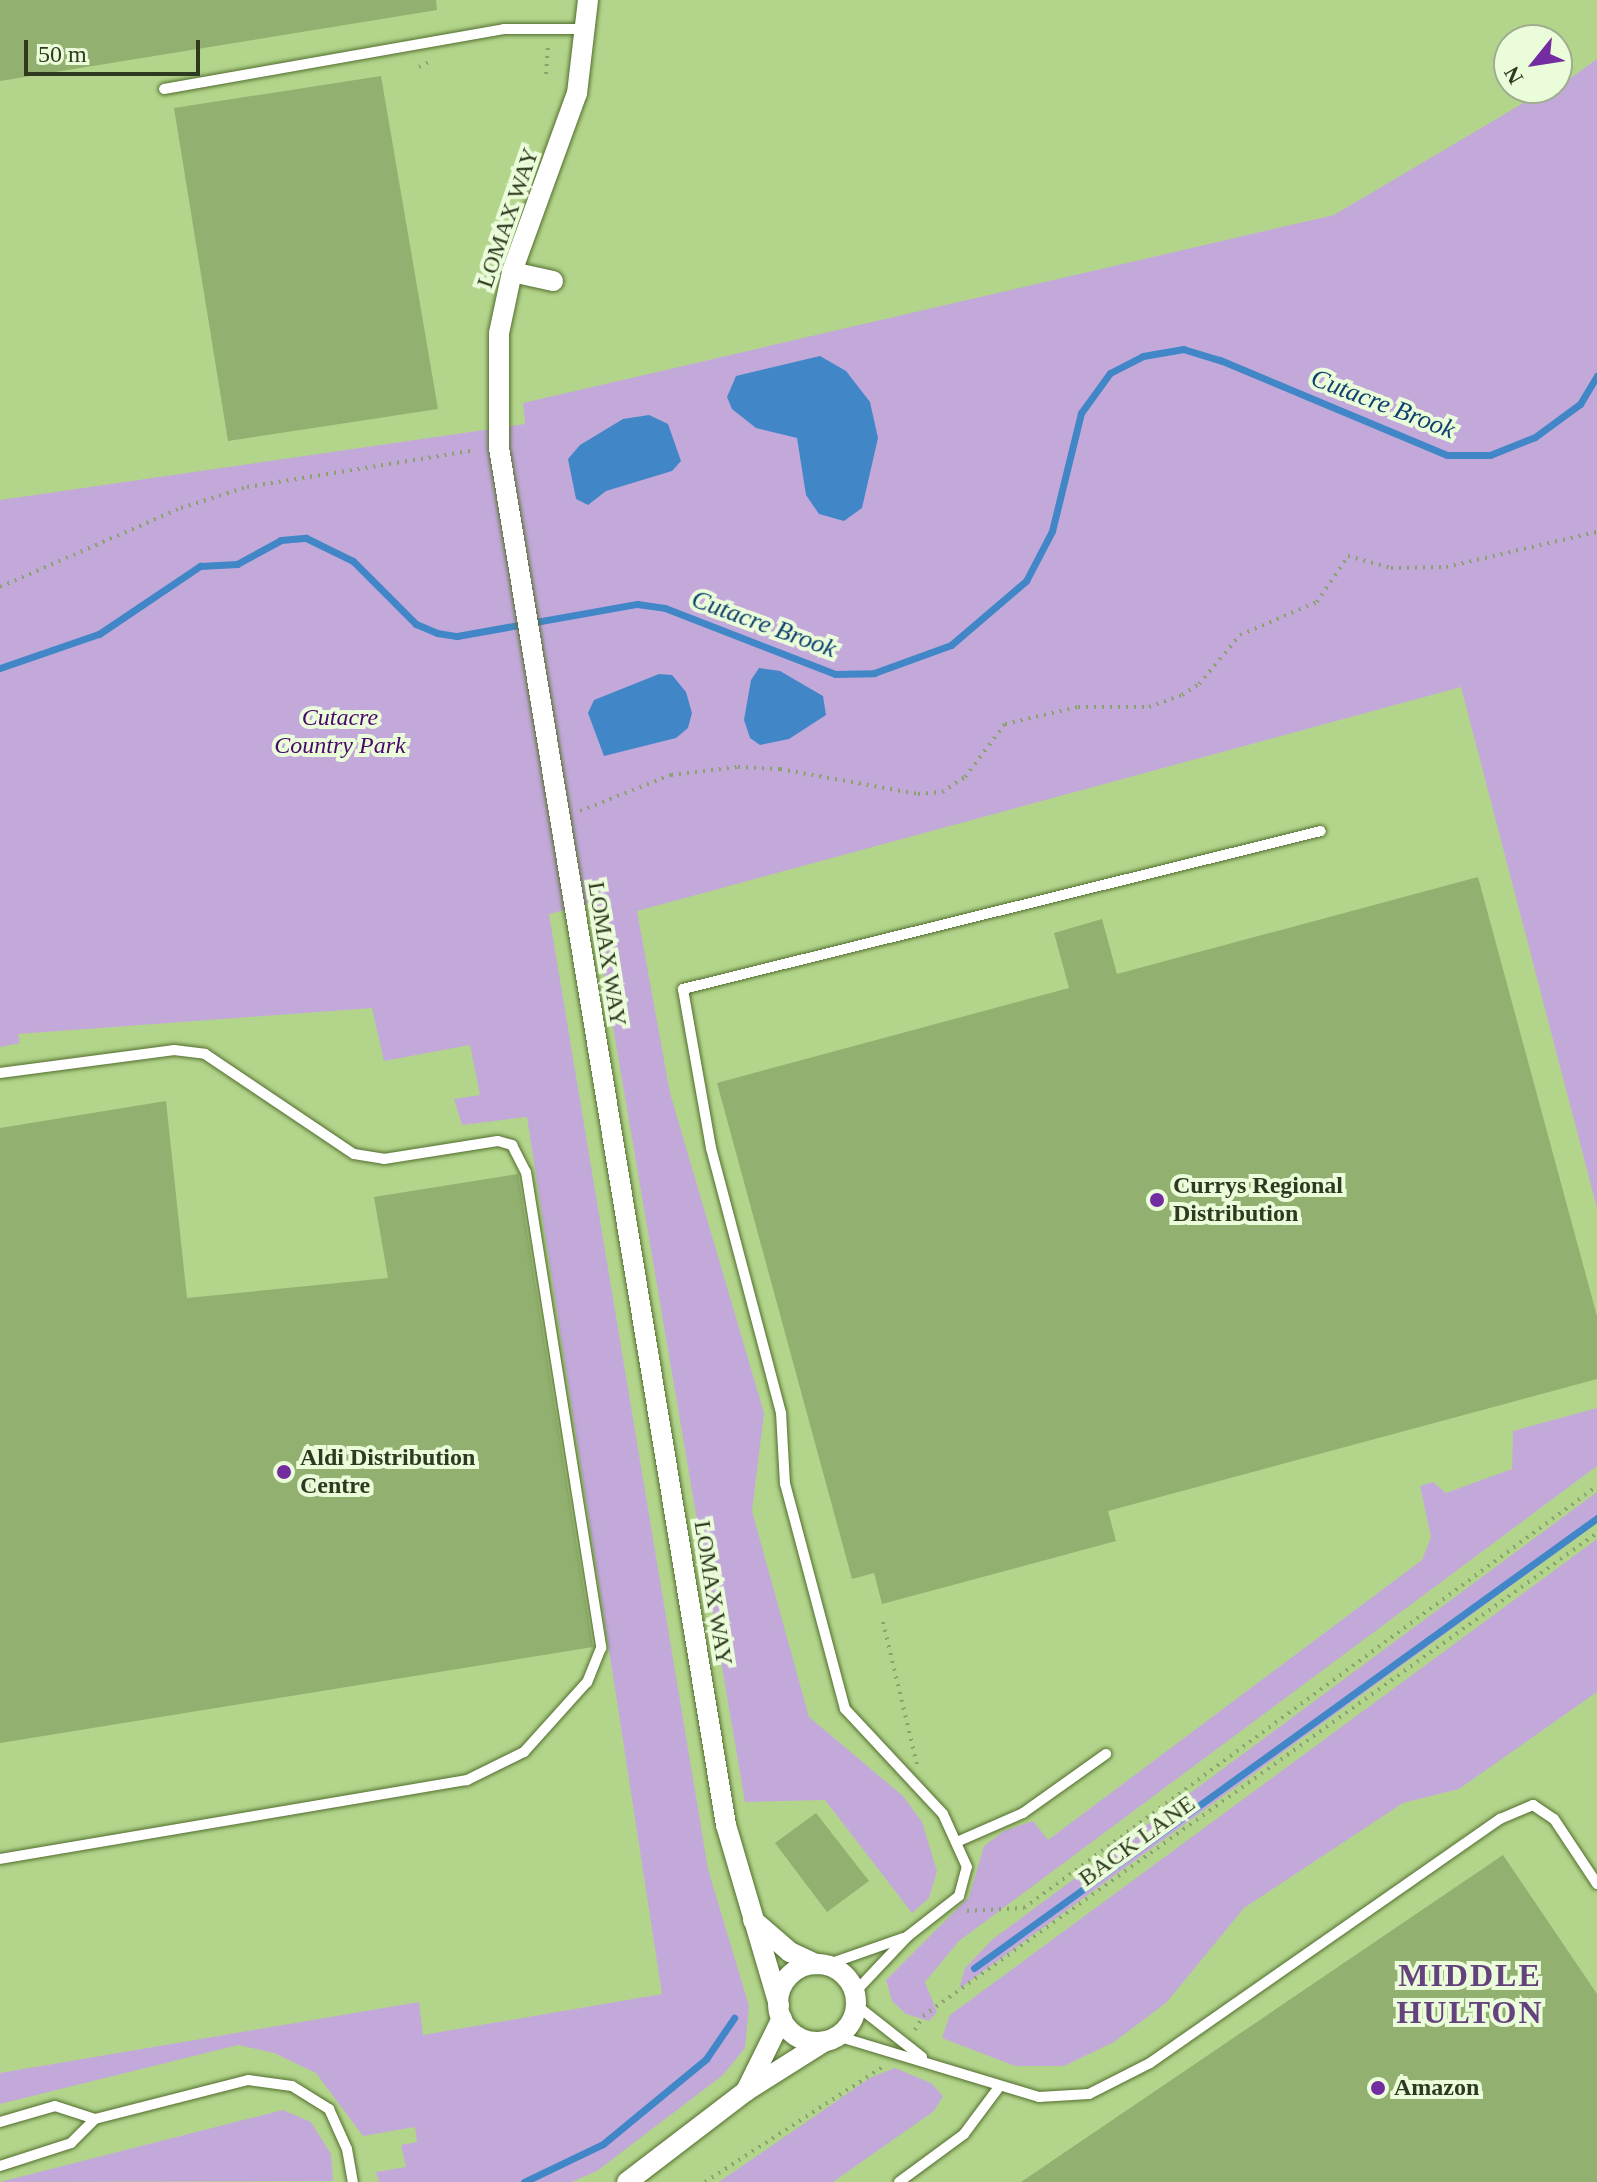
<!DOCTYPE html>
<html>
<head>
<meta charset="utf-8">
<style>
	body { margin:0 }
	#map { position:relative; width:1597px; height:2182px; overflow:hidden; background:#c1e19d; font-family:Georgia,serif }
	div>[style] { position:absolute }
	.built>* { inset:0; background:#b3d58b }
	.green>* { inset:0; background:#c3a9da }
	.water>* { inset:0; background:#4187c7 }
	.stream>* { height:7px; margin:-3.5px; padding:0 3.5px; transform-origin:3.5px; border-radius:3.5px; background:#4187c7 }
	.building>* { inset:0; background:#92b06f }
	.path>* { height:4px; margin-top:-2px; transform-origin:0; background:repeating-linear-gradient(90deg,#8aa26e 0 2px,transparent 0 8px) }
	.roads { filter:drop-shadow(0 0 2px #536e2f) drop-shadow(0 0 2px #536e2f) }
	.service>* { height:10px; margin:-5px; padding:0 5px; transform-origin:5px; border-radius:5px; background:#fff }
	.minor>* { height:20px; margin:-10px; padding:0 10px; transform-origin:10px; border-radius:10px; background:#fff }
	.minor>.ring { margin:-10px; padding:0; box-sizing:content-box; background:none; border:20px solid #fff; border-radius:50% }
	.dots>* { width:22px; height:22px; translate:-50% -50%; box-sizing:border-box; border:4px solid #ebfcda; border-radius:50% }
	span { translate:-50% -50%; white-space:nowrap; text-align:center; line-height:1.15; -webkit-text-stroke:8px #ebfcda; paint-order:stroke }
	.street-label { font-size:24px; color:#2e3a1f }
	.park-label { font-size:24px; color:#48096a; font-style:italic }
	.poi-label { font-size:24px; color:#2e3a1f; font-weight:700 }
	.left { translate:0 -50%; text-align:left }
	.water-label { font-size:26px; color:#0d416c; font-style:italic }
	.district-label { font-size:32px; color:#63427d; font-weight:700; letter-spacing:2px }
	.north { position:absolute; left:1493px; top:24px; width:80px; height:80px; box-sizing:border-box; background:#ebfcda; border:2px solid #9fae8f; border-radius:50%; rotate:240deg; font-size:22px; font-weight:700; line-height:32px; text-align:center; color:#2e3a1f }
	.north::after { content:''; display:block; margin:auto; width:28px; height:36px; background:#742da1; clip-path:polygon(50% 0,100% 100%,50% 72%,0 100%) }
	.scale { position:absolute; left:24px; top:40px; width:176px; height:36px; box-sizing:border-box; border:4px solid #2e3a1f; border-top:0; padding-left:10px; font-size:24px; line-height:28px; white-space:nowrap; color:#2e3a1f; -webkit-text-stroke:6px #ebfcda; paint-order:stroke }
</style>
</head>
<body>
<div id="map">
	<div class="built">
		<div style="clip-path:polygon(evenodd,0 0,1597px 0,1597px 137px,1086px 309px,0 532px,0 0,1509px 40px,1557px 40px,1557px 88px,1509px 88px,1509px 40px)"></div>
		<div style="clip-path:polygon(1533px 644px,1597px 975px,1597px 2182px,0 2182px,0 1035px,157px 1020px)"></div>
	</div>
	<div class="green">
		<div style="clip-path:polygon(1597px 59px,1597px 1208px,1461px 687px,637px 911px,670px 1093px,764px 1413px,752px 1511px,809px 1717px,903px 1796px,922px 1822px,937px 1871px,929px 1898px,912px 1913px,825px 1800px,745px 1802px,592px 903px,549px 914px,708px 1869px,749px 2006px,745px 2048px,723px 2075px,597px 2171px,572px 2182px,379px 2182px,376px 2172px,406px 2167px,401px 2145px,417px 2142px,415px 2127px,363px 2136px,316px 2073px,274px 2053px,238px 2045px,0 2104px,0 2073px,419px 2002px,423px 2035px,662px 1994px,527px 1117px,462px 1125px,454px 1099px,480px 1095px,470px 1045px,384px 1061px,372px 1008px,18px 1034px,20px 1043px,0 1047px,0 500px,525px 424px,523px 403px,1334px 215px,1549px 88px,1557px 88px)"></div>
		<div style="clip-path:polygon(1597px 1408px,1597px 1466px,959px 1941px,925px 1982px,937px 2012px,929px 2021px,906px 2014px,892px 2001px,886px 1980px,969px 1897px,984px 1846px,1004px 1831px,1033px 1821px,1048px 1840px,1422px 1560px,1431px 1537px,1420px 1486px,1433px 1482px,1446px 1493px,1512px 1469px,1513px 1431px)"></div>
		<div style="clip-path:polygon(1597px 1492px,1597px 1523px,959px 1989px,965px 1968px,993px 1939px)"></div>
		<div style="clip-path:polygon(1597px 1539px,1597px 1692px,1459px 1789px,1403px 1803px,1244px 1908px,1166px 2003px,1114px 2042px,1064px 2066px,1015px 2066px,942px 2038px,950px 2015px)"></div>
		<div style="clip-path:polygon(895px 2068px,931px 2083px,943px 2096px,934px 2111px,833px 2182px,719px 2182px,870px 2078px)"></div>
		<div style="clip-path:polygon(283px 2110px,311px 2122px,331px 2154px,333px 2181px,0 2182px)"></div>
	</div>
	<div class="water">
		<div style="clip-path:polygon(820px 356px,846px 371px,870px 402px,878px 438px,862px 508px,844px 521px,819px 514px,806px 495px,797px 438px,756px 428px,732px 409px,727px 397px,736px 376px)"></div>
		<div style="clip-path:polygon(649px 415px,668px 424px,681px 461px,672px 471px,606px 491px,588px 505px,576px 499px,568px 459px,580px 445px,623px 419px)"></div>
		<div style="clip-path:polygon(759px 668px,780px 671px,823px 696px,826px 715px,789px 739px,760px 745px,750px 738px,744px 720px,751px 680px)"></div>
		<div style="clip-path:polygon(659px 674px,672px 675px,686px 692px,692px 713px,688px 728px,676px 738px,604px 756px,588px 713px,594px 700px)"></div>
	</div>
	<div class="stream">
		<div style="left:0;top:668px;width:105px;rotate:-19deg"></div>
		<div style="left:99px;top:634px;width:122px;rotate:-34deg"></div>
		<div style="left:200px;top:566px;width:37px;rotate:-3deg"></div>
		<div style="left:237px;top:564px;width:50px;rotate:-28.6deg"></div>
		<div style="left:281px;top:540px;width:25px;rotate:-5deg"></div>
		<div style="left:306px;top:538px;width:52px;rotate:26.1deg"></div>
		<div style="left:353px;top:561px;width:89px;rotate:45deg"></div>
		<div style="left:416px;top:624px;width:23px;rotate:23deg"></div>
		<div style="left:437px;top:633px;width:20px;rotate:9deg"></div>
		<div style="left:457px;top:636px;width:183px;rotate:-10.1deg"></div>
		<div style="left:637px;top:604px;width:28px;rotate:8deg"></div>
		<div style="left:665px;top:608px;width:182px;rotate:21.2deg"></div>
		<div style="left:835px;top:674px;width:39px;rotate:-1deg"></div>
		<div style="left:874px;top:673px;width:82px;rotate:-20deg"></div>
		<div style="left:951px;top:645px;width:99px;rotate:-40.5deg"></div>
		<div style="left:1026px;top:581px;width:56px;rotate:-62.5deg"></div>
		<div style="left:1052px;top:531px;width:122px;rotate:-76.2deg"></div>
		<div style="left:1081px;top:413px;width:49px;rotate:-54.1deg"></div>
		<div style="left:1110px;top:373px;width:37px;rotate:-27deg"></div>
		<div style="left:1143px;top:356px;width:41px;rotate:-9.9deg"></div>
		<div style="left:1183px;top:349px;width:39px;rotate:17deg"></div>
		<div style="left:1220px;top:360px;width:246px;rotate:22.7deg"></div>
		<div style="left:1447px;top:455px;width:43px"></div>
		<div style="left:1490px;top:455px;width:48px;rotate:-21.8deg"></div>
		<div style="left:1535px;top:437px;width:56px;rotate:-36.3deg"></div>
		<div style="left:1580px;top:404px;width:33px;rotate:-59deg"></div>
		<div style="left:974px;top:1968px;width:769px;rotate:-35.84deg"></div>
		<div style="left:524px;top:2182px;width:88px;rotate:-25.7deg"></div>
		<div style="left:603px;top:2144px;width:134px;rotate:-39.5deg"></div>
		<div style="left:706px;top:2059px;width:50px;rotate:-55.7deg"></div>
	</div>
	<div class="building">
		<div style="clip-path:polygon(0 0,436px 0,437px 10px,0 81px)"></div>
		<div style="clip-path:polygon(381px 76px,438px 409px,228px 441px,174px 108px)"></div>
		<div style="clip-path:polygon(1478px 877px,1597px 1316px,1597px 1379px,1108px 1511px,1116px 1541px,882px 1604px,874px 1573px,852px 1579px,717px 1083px,1069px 988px,1054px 933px,1102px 919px,1117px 974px)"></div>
		<div style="clip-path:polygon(166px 1101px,187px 1298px,388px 1278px,374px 1197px,518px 1174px,593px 1647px,0 1743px,0 1128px)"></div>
		<div style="clip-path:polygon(816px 1813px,869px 1881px,827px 1912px,775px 1843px)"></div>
		<div style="clip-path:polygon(1503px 1855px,1597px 1994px,1597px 2182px,1021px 2182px)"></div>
	</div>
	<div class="path">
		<div style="left:419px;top:67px;width:11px;rotate:-27deg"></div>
		<div style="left:546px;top:74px;width:29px;rotate:-86deg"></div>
		<div style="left:0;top:587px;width:197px;rotate:-23.6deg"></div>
		<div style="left:181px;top:508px;width:69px;rotate:-17.7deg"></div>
		<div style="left:247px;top:487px;width:232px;rotate:-9.2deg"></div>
		<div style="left:580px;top:811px;width:98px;rotate:-21.6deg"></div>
		<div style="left:671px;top:775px;width:67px;rotate:-6.8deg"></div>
		<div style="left:738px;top:767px;width:42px;rotate:2.7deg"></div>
		<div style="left:780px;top:769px;width:140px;rotate:10.3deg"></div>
		<div style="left:918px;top:794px;width:24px;rotate:-5deg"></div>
		<div style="left:942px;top:792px;width:27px;rotate:-33deg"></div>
		<div style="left:965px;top:777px;width:66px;rotate:-53deg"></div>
		<div style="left:1005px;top:724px;width:75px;rotate:-13.1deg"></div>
		<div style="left:1078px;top:707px;width:71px"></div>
		<div style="left:1149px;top:707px;width:35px;rotate:-20deg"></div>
		<div style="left:1182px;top:695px;width:20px;rotate:-33deg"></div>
		<div style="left:1199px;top:684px;width:64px;rotate:-50.1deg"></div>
		<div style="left:1240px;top:635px;width:84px;rotate:-23.2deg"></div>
		<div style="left:1317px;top:602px;width:55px;rotate:-56deg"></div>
		<div style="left:1348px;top:556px;width:45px;rotate:15.6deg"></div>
		<div style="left:1391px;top:568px;width:55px;rotate:-1deg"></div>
		<div style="left:1446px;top:567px;width:155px;rotate:-13.1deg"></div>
		<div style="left:883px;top:1622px;width:147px;rotate:76.6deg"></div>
		<div style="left:967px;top:1911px;width:57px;rotate:-3deg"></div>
		<div style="left:1024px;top:1908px;width:712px;rotate:-36.37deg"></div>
		<div style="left:915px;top:2030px;width:16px;rotate:-60deg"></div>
		<div style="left:923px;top:2016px;width:829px;rotate:-35.63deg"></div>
		<div style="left:705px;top:2182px;width:213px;rotate:-32.9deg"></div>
	</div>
	<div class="roads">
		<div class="service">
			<div style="left:164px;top:89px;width:345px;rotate:-10deg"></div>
			<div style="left:504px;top:29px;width:82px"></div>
			<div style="left:0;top:1073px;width:176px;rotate:-7.5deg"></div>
			<div style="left:174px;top:1050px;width:31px;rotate:7deg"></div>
			<div style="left:205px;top:1054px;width:179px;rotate:33.9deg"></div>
			<div style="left:354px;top:1154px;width:30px;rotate:9deg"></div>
			<div style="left:384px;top:1159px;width:115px;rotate:-9deg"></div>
			<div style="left:498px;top:1141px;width:15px;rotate:16deg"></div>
			<div style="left:512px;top:1145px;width:30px;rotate:63deg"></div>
			<div style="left:526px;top:1172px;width:482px;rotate:81deg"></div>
			<div style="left:601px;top:1648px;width:37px;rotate:112deg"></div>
			<div style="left:587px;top:1682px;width:94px;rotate:132deg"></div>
			<div style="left:524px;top:1752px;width:64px;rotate:153.8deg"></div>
			<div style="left:467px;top:1780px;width:474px;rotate:170.4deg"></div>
			<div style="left:959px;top:1841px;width:70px;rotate:-23.6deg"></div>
			<div style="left:1023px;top:1813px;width:102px;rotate:-35.4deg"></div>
			<div style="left:826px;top:1965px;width:82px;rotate:-19.3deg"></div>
			<div style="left:855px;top:1992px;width:77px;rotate:-46.6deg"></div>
			<div style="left:908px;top:1936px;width:65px;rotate:-38.1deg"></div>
			<div style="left:959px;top:1896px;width:30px;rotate:-75deg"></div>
			<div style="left:967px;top:1867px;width:58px;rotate:-114.4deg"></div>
			<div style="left:943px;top:1814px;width:144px;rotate:-133deg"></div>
			<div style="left:845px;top:1709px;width:233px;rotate:-104.9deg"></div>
			<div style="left:785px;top:1484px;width:71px;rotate:-93.2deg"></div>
			<div style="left:781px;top:1413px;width:274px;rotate:-104.8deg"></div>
			<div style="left:711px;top:1148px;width:161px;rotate:-100deg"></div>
			<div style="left:683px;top:989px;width:657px;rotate:-13.91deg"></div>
			<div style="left:856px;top:2005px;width:84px;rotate:38.2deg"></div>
			<div style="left:837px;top:2036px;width:211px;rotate:16.8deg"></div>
			<div style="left:1039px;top:2097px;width:50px;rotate:-3.4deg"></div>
			<div style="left:1089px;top:2094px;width:68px;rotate:-26.9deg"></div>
			<div style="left:1150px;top:2063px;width:427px;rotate:-34.9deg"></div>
			<div style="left:1500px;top:1819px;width:36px;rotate:-23deg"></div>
			<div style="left:1533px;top:1805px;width:25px;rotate:34deg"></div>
			<div style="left:1554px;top:1819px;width:78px;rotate:56.5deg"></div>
			<div style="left:0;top:2122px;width:57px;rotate:-16.2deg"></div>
			<div style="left:55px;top:2106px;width:42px;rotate:18deg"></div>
			<div style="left:0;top:2166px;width:75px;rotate:-17.9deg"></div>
			<div style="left:71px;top:2143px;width:34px;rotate:-45deg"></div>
			<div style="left:95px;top:2119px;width:158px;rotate:-14.3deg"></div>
			<div style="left:248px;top:2080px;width:44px;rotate:7.8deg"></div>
			<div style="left:292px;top:2086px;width:44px;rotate:31.9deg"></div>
			<div style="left:329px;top:2109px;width:44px;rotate:65.8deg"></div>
			<div style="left:347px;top:2149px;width:34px;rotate:80deg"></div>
			<div style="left:899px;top:2182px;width:81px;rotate:-36.4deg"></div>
			<div style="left:964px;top:2134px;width:59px;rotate:-53.3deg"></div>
		</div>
		<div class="minor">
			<div style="left:588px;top:0;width:94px;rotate:96.7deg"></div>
			<div style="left:577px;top:93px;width:190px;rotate:110deg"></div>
			<div style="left:512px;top:272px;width:62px;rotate:102deg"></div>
			<div style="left:499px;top:333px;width:115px;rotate:90deg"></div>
			<div style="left:499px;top:448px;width:1396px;rotate:80.64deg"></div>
			<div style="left:726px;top:1825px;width:188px;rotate:73.6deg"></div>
			<div style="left:512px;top:272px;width:42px;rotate:12.4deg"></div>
			<div style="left:753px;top:1920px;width:49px;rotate:40.9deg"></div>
			<div style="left:790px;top:1952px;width:29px;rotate:25deg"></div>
			<div class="ring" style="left:778px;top:1964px;width:58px;height:58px"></div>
			<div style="left:746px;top:2091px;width:81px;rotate:-63.7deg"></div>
			<div style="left:627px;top:2182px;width:150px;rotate:-37.4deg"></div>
			<div style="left:746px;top:2091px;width:93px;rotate:-32.3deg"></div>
		</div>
	</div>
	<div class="dots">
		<div style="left:1157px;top:1200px;background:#742da1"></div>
		<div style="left:284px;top:1472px;background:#742da1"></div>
		<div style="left:1378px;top:2088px;background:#742da1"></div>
	</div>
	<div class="street-label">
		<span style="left:508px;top:218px;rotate:-71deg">LOMAX WAY</span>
		<span style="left:607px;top:954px;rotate:81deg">LOMAX WAY</span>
		<span style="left:713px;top:1593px;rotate:81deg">LOMAX WAY</span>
		<span style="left:1137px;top:1841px;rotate:-36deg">BACK LANE</span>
	</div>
	<div class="park-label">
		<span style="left:340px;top:732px">Cutacre<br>Country Park</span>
	</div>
	<div class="poi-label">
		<span class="left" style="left:1173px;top:1200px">Currys Regional<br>Distribution</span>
		<span class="left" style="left:300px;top:1472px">Aldi Distribution<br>Centre</span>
		<span class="left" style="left:1394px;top:2088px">Amazon</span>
	</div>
	<div class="water-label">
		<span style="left:1383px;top:404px;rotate:21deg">Cutacre Brook</span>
		<span style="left:764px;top:624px;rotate:20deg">Cutacre Brook</span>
	</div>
	<div class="district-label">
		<span style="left:1470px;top:1994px">MIDDLE<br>HULTON</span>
	</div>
	<div class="north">N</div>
	<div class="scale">50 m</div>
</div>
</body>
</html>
